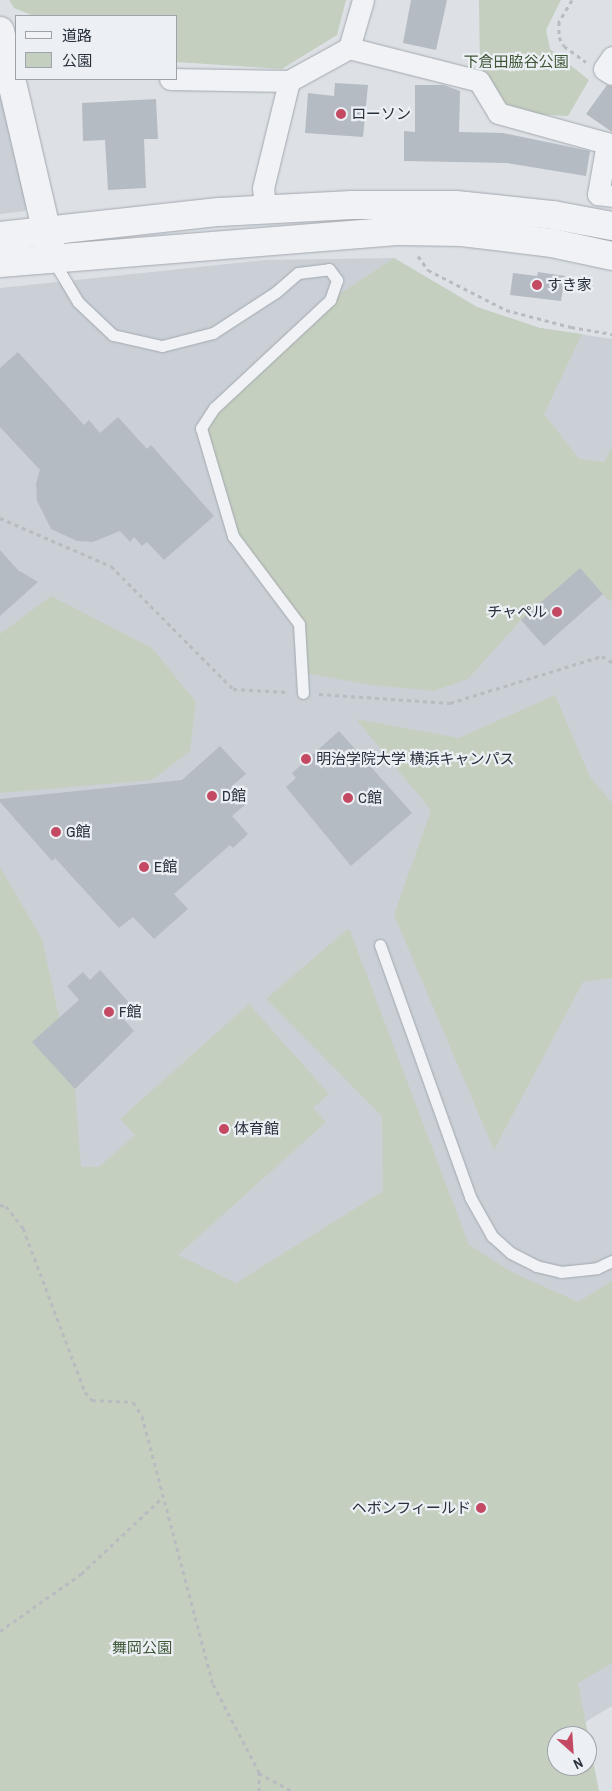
<!DOCTYPE html>
<html>
<head>
<meta charset="utf-8">
<style>
	body { margin:0 }
	#map { position:relative; width:612px; height:1791px; overflow:hidden; background:#dde1e6; font-family:"Archivo Narrow","Noto Sans JP",sans-serif }
	div>[style] { position:absolute }
	.built>* { inset:0; background:#cbd0d7 }
	.green>* { inset:0; background:#c4cfbf }
	.building>* { inset:0; background:#b5bbc2 }
	.path>* { height:3px; margin-top:-1.5px; transform-origin:0; background:repeating-linear-gradient(90deg,#b8bcc1 0 4px,transparent 0 8px) }
	.roads { filter:drop-shadow(0 0 1px #a3a8af) drop-shadow(0 0 1px #a3a8af) }
	.service>* { height:11px; margin:-5.5px; padding:0 5.5px; transform-origin:5.5px; border-radius:5.5px; background:#f0f2f5 }
	.minor>* { height:21px; margin:-10.5px; padding:0 10.5px; transform-origin:10.5px; border-radius:10.5px; background:#f0f2f5 }
	.tertiary>* { height:28px; margin:-14px; padding:0 14px; transform-origin:14px; border-radius:14px; background:#f0f2f5 }
	.dots>* { width:14px; height:14px; translate:-50% -50%; box-sizing:border-box; border:2px solid #ecf0f4; border-radius:50% }
	span { translate:-50% -50%; white-space:nowrap; text-align:center; line-height:1.15; -webkit-text-stroke:4.5px #ecf0f4; paint-order:stroke }
	.park-label { font-size:15px; color:#3e5636 }
	.poi-label { font-size:15px; color:#28303b }
	.left { translate:0 -50%; text-align:left }
	.right { translate:-100% -50%; text-align:right }
	.legend { position:absolute; left:15px; top:15px; width:162px; height:65px; box-sizing:border-box; background:#ecf0f4; border:1px solid #9ea3aa; margin:0; padding:6px 9px; list-style:none; font-size:15px; color:#28303b }
	.legend li { display:flex; align-items:center; gap:10px; height:25px }
	.legend b { width:25px; border:1px solid #9ea3aa }
	.north { position:absolute; left:547px; top:1726px; width:50px; height:50px; box-sizing:border-box; background:#ecf0f4; border:1px solid #9ea3aa; border-radius:50%; rotate:154deg; font-size:14px; font-weight:700; line-height:20px; text-align:center; color:#28303b }
	.north::after { content:''; display:block; margin:auto; width:18px; height:22px; background:#c44963; clip-path:polygon(50% 0,100% 100%,50% 72%,0 100%) }
</style>
</head>
<body>
<div id="map">
	<div class="built">
		<div style="clip-path:polygon(0 69px,29px 202px,25px 211px,0 214px)"></div>
		<div style="clip-path:polygon(394px 258px,477px 307px,540px 328px,612px 339px,612px 1706px,562px 1736px,557px 1736px,0 1180px,0 288px,265px 260px)"></div>
	</div>
	<div class="green">
		<div style="clip-path:polygon(9px 0,346px 0,337px 35px,282px 69px,176px 62px,176px 16px,34px 16px,14px 8px)"></div>
		<div style="clip-path:polygon(479px 0,561px 0,546px 30px,550px 49px,589px 80px,568px 116px,530px 114px,502px 107px,480px 72px)"></div>
		<div style="clip-path:polygon(394px 258px,477px 307px,540px 328px,582px 334px,544px 414px,579px 459px,604px 462px,612px 447px,612px 598px,609px 601px,580px 569px,521px 620px,468px 679px,434px 691px,372px 685px,304px 673px,299px 624px,233px 536px,201px 428px,330px 300px)"></div>
		<div style="clip-path:polygon(51px 596px,152px 648px,196px 702px,190px 751px,152px 780px,0 793px,0 634px)"></div>
		<div style="clip-path:polygon(555px 695px,590px 777px,612px 803px,612px 978px,583px 982px,494px 1150px,394px 915px,431px 810px,356px 719px,459px 738px)"></div>
		<div style="clip-path:polygon(evenodd,0 867px,42px 939px,75px 1089px,81px 1167px,99px 1167px,135px 1135px,120px 1119px,249px 1004px,329px 1094px,313px 1108px,326px 1122px,178px 1255px,236px 1283px,383px 1191px,382px 1116px,266px 999px,349px 928px,469px 1245px,512px 1272px,578px 1302px,612px 1281px,612px 1663px,578px 1683px,599px 1791px,0 1791px,0 867px,557px 1736px,587px 1736px,587px 1766px,557px 1766px,557px 1736px)"></div>
	</div>
	<div class="building">
		<div style="clip-path:polygon(411px 0,447px 0,436px 50px,403px 43px)"></div>
		<div style="clip-path:polygon(335px 83px,368px 85px,363px 137px,305px 133px,308px 93px,334px 96px)"></div>
		<div style="clip-path:polygon(415px 85px,444px 85px,460px 91px,459px 132px,503px 133px,590px 151px,586px 176px,507px 163px,404px 161px,404px 131px,415px 132px)"></div>
		<div style="clip-path:polygon(607px 85px,612px 86px,612px 132px,586px 114px)"></div>
		<div style="clip-path:polygon(156px 99px,158px 139px,144px 139px,146px 188px,108px 190px,105px 140px,83px 141px,82px 103px)"></div>
		<div style="clip-path:polygon(538px 272px,565px 276px,561px 301px,510px 295px,513px 273px,537px 276px)"></div>
		<div style="clip-path:polygon(18px 352px,84px 425px,89px 420px,100px 433px,118px 417px,147px 449px,151px 445px,214px 516px,164px 560px,147px 542px,142px 546px,134px 537px,130px 542px,120px 531px,93px 542px,77px 541px,51px 529px,37px 501px,36px 484px,40px 470px,0 427px,0 368px)"></div>
		<div style="clip-path:polygon(0 550px,18px 570px,38px 582px,0 616px)"></div>
		<div style="clip-path:polygon(580px 568px,603px 594px,544px 646px,521px 620px)"></div>
		<div style="clip-path:polygon(339px 731px,412px 813px,351px 866px,286px 787px,296px 778px,292px 773px)"></div>
		<div style="clip-path:polygon(220px 746px,246px 774px,231px 787px,246px 804px,232px 816px,248px 834px,233px 848px,230px 845px,174px 894px,188px 909px,154px 939px,133px 917px,119px 928px,55px 858px,52px 861px,0 802px,0 799px,182px 780px)"></div>
		<div style="clip-path:polygon(100px 970px,133px 1007px,122px 1017px,134px 1031px,75px 1089px,32px 1042px,79px 1000px,67px 986px,83px 972px,90px 980px)"></div>
	</div>
	<div class="path">
		<div style="left:572px;top:0;width:26px;rotate:121deg"></div>
		<div style="left:559px;top:22px;width:15px;rotate:90deg"></div>
		<div style="left:559px;top:37px;width:10px;rotate:61deg"></div>
		<div style="left:564px;top:46px;width:27px;rotate:36deg"></div>
		<div style="left:418px;top:256px;width:17px;rotate:54deg"></div>
		<div style="left:428px;top:270px;width:88px;rotate:27.1deg"></div>
		<div style="left:506px;top:310px;width:67px;rotate:14.7deg"></div>
		<div style="left:571px;top:327px;width:42px;rotate:9.7deg"></div>
		<div style="left:0;top:518px;width:121px;rotate:23.4deg"></div>
		<div style="left:111px;top:566px;width:173px;rotate:45.2deg"></div>
		<div style="left:233px;top:689px;width:55px;rotate:3.1deg"></div>
		<div style="left:319px;top:694px;width:131px;rotate:3.9deg"></div>
		<div style="left:450px;top:703px;width:159px;rotate:-17.2deg"></div>
		<div style="left:602px;top:656px;width:12px;rotate:31deg"></div>
		<div style="left:0;top:1205px;width:6px;rotate:9deg"></div>
		<div style="left:6px;top:1206px;width:28px;rotate:52deg"></div>
		<div style="left:23px;top:1228px;width:175px;rotate:69.3deg"></div>
		<div style="left:85px;top:1392px;width:11px;rotate:49deg"></div>
		<div style="left:92px;top:1400px;width:41px;rotate:2.8deg"></div>
		<div style="left:133px;top:1402px;width:17px;rotate:57deg"></div>
		<div style="left:142px;top:1416px;width:277px;rotate:75.2deg"></div>
		<div style="left:213px;top:1684px;width:99px;rotate:62.4deg"></div>
		<div style="left:259px;top:1772px;width:19px;rotate:90deg"></div>
		<div style="left:0;top:1631px;width:99px;rotate:-35.1deg"></div>
		<div style="left:81px;top:1574px;width:112px;rotate:-43.2deg"></div>
		<div style="left:259px;top:1773px;width:38px;rotate:29deg"></div>
	</div>
	<div class="roads">
		<div class="service">
			<div style="left:53px;top:260px;width:49px;rotate:59.2deg"></div>
			<div style="left:78px;top:302px;width:48px;rotate:43.3deg"></div>
			<div style="left:113px;top:335px;width:50px;rotate:12.7deg"></div>
			<div style="left:162px;top:346px;width:53px;rotate:-14.3deg"></div>
			<div style="left:213px;top:333px;width:75px;rotate:-33.1deg"></div>
			<div style="left:276px;top:292px;width:29px;rotate:-41deg"></div>
			<div style="left:298px;top:273px;width:31px;rotate:-7deg"></div>
			<div style="left:329px;top:269px;width:14px;rotate:54deg"></div>
			<div style="left:337px;top:280px;width:21px;rotate:109deg"></div>
			<div style="left:330px;top:300px;width:158px;rotate:137deg"></div>
			<div style="left:214px;top:408px;width:24px;rotate:123deg"></div>
			<div style="left:201px;top:428px;width:113px;rotate:73.5deg"></div>
			<div style="left:233px;top:536px;width:110px;rotate:53.1deg"></div>
			<div style="left:299px;top:624px;width:69px;rotate:86.7deg"></div>
			<div style="left:380px;top:945px;width:268px;rotate:70.3deg"></div>
			<div style="left:470px;top:1197px;width:45px;rotate:60.6deg"></div>
			<div style="left:492px;top:1236px;width:25px;rotate:42deg"></div>
			<div style="left:511px;top:1253px;width:28px;rotate:27deg"></div>
			<div style="left:536px;top:1266px;width:26px;rotate:13deg"></div>
			<div style="left:561px;top:1272px;width:36px;rotate:-6deg"></div>
			<div style="left:597px;top:1268px;width:17px;rotate:-25deg"></div>
		</div>
		<div class="minor">
			<div style="left:349px;top:48px;width:50px;rotate:-73.7deg"></div>
			<div style="left:612px;top:57px;width:14px;rotate:124deg"></div>
			<div style="left:604px;top:69px;width:9px;rotate:32deg"></div>
			<div style="left:170px;top:79px;width:119px;rotate:1deg"></div>
			<div style="left:289px;top:81px;width:68px;rotate:-28.8deg"></div>
			<div style="left:349px;top:48px;width:134px;rotate:14.2deg"></div>
			<div style="left:479px;top:81px;width:37px;rotate:59deg"></div>
			<div style="left:498px;top:113px;width:113px;rotate:15.4deg"></div>
			<div style="left:607px;top:143px;width:52px;rotate:100deg"></div>
			<div style="left:598px;top:194px;width:14px;rotate:8deg"></div>
			<div style="left:265px;top:209px;width:21px;rotate:-95deg"></div>
			<div style="left:263px;top:188px;width:110px;rotate:-76.3deg"></div>
		</div>
		<div class="tertiary">
			<div style="left:0;top:31px;width:226px;rotate:76.9deg"></div>
			<div style="left:0;top:236px;width:220px;rotate:-6.3deg"></div>
			<div style="left:219px;top:212px;width:133px;rotate:-3deg"></div>
			<div style="left:352px;top:205px;width:104px"></div>
			<div style="left:456px;top:205px;width:98px;rotate:5.9deg"></div>
			<div style="left:553px;top:215px;width:60px;rotate:10.6deg"></div>
			<div style="left:0;top:263px;width:401px;rotate:-4.6deg"></div>
			<div style="left:400px;top:231px;width:62px;rotate:0.9deg"></div>
			<div style="left:462px;top:232px;width:91px;rotate:7deg"></div>
			<div style="left:552px;top:243px;width:61px;rotate:12.2deg"></div>
		</div>
	</div>
	<div class="dots">
		<div style="left:341px;top:114px;background:#c44963"></div>
		<div style="left:537px;top:285px;background:#c44963"></div>
		<div style="left:557px;top:612px;background:#c44963"></div>
		<div style="left:306px;top:759px;background:#c44963"></div>
		<div style="left:212px;top:796px;background:#c44963"></div>
		<div style="left:348px;top:798px;background:#c44963"></div>
		<div style="left:56px;top:832px;background:#c44963"></div>
		<div style="left:144px;top:867px;background:#c44963"></div>
		<div style="left:109px;top:1012px;background:#c44963"></div>
		<div style="left:224px;top:1129px;background:#c44963"></div>
		<div style="left:481px;top:1508px;background:#c44963"></div>
	</div>
	<div class="park-label">
		<span style="left:516px;top:62px">下倉田脇谷公園</span>
		<span style="left:142px;top:1648px">舞岡公園</span>
	</div>
	<div class="poi-label">
		<span class="left" style="left:351px;top:114px">ローソン</span>
		<span class="left" style="left:547px;top:285px">すき家</span>
		<span class="right" style="left:547px;top:612px">チャペル</span>
		<span class="left" style="left:316px;top:759px">明治学院大学 横浜キャンパス</span>
		<span class="left" style="left:222px;top:796px">D館</span>
		<span class="left" style="left:358px;top:798px">C館</span>
		<span class="left" style="left:66px;top:832px">G館</span>
		<span class="left" style="left:154px;top:867px">E館</span>
		<span class="left" style="left:119px;top:1012px">F館</span>
		<span class="left" style="left:234px;top:1129px">体育館</span>
		<span class="right" style="left:471px;top:1508px">ヘボンフィールド</span>
	</div>
	<ul class="legend">
	<li><b style="height:6px;background:#f0f2f5"></b>道路</li>
	<li><b style="height:14px;background:#c4cfbf"></b>公園</li>
	</ul>
	<div class="north">N</div>
</div>
</body>
</html>
